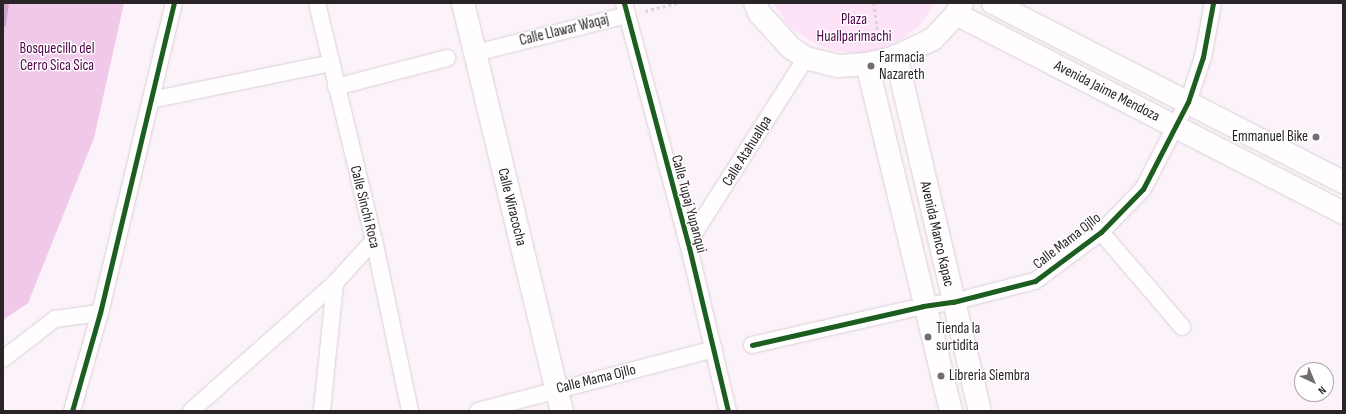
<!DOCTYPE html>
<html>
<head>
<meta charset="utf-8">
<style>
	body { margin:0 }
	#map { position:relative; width:1346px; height:414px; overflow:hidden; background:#fcf2fa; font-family:"Sofia Sans Condensed",sans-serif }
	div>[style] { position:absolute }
	.green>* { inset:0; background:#fde2f8 }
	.forest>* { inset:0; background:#f0c8ea }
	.stream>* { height:6px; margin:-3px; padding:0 3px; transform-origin:3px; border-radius:3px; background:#d3a4cc }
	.path>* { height:2.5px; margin-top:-1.25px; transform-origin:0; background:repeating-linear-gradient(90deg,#d8d6d8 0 3px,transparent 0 6px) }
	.roads { filter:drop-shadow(0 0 1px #d8d1d6) drop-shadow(0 0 1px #d8d1d6) }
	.street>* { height:16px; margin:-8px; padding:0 8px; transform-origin:8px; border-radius:8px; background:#fffdfe }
	.secondary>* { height:22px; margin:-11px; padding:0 11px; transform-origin:11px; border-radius:11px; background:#fffdfe }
	.primary>* { height:22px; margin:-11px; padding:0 11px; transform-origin:11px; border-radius:11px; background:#fffdfe }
	.highway>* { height:22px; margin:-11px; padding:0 11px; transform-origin:11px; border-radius:11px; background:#fffdfe }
	.cycleway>* { height:5px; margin:-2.5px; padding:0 2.5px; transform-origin:2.5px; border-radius:2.5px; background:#1b5e20 }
	.dots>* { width:11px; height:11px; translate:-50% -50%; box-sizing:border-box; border:2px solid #fff; border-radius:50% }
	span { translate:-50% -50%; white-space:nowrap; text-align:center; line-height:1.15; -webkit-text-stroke:3px #fff; paint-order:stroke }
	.park-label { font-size:15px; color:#4f0049 }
	.street-label { font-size:15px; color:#292428 }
	.poi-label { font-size:15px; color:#292428 }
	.left { translate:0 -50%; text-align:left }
	.right { translate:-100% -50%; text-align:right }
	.frame { position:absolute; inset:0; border:4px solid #292428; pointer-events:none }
	.north { position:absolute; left:1294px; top:362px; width:40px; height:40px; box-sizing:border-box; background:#fff; border:1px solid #a9a7a9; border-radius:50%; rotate:136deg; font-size:11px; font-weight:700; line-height:16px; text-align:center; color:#292428 }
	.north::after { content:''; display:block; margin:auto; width:14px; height:18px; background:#736c72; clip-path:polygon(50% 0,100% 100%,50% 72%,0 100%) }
</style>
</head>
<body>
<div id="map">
	<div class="green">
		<div style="clip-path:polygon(773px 3px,935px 3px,921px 24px,902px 39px,881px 49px,857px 53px,832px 50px,810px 41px,790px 27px)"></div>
	</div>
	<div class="forest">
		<div style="clip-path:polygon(3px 3px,124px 3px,94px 138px,28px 303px,3px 320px)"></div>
	</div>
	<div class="stream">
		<div style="left:3px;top:24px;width:21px;rotate:-82deg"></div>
	</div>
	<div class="path">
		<div style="left:874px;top:3px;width:37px;rotate:82deg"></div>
		<div style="left:645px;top:11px;width:34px;rotate:-14deg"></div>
	</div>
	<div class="roads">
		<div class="street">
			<div style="left:317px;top:3px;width:244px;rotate:76.5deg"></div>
			<div style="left:374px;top:240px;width:175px;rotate:78.1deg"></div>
			<div style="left:624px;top:3px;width:248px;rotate:75.1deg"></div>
			<div style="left:688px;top:243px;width:173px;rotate:76.6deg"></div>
			<div style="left:475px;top:53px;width:157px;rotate:-14deg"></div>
			<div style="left:336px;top:87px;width:115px;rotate:-14.6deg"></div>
			<div style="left:151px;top:100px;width:184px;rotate:-11.6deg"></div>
			<div style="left:1101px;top:232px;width:125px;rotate:49.5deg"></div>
			<div style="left:688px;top:243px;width:219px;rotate:-57.5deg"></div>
			<div style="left:752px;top:345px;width:175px;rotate:-12.8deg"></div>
			<div style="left:923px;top:306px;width:30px;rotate:-8deg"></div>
			<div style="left:953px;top:302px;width:85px;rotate:-14.4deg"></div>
			<div style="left:1035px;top:281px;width:82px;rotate:-36.6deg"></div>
			<div style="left:1101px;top:232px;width:60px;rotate:-45.7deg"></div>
			<div style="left:1143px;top:189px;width:98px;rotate:-62.7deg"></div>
			<div style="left:1188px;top:102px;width:47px;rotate:-71.6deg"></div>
			<div style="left:1203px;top:57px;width:55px;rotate:-79.5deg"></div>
			<div style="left:3px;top:359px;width:66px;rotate:-37.6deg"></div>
			<div style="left:55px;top:319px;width:45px;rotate:-7.6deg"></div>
			<div style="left:72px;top:411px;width:102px;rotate:-74.1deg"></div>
			<div style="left:100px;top:313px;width:319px;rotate:-76.6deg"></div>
			<div style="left:191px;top:411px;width:193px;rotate:-41.6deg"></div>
			<div style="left:335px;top:283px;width:58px;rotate:-47.8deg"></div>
			<div style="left:322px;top:411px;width:129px;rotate:-84.2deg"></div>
			<div style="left:478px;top:411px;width:244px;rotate:-14.7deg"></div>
		</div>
		<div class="secondary">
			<div style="left:896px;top:56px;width:365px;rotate:76.7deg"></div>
			<div style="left:867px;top:64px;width:357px;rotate:76.4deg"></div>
		</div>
		<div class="primary">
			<div style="left:755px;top:3px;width:12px;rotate:66deg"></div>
			<div style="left:760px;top:14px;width:46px;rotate:47.6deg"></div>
			<div style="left:791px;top:48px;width:18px;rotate:34deg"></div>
			<div style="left:806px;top:58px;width:33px;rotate:14deg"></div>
			<div style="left:838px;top:66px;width:29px;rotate:-4deg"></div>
			<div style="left:867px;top:64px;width:27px;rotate:-13deg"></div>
			<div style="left:893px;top:58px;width:44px;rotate:-25.4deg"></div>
			<div style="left:933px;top:39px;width:34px;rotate:-47deg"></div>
			<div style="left:956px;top:14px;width:13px;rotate:-61deg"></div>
			<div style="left:993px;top:3px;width:393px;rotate:27.1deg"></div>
			<div style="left:956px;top:14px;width:435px;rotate:27.2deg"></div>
		</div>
		<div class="highway">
			<div style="left:463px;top:3px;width:420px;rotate:76.4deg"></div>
		</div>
	</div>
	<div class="cycleway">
		<div style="left:624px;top:3px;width:248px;rotate:75.1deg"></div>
		<div style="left:688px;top:243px;width:173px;rotate:76.6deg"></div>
		<div style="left:752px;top:345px;width:175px;rotate:-12.8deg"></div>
		<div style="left:923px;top:306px;width:30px;rotate:-8deg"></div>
		<div style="left:953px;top:302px;width:85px;rotate:-14.4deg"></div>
		<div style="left:1035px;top:281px;width:82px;rotate:-36.6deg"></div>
		<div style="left:1101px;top:232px;width:60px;rotate:-45.7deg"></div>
		<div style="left:1143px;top:189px;width:98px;rotate:-62.7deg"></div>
		<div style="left:1188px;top:102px;width:47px;rotate:-71.6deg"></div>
		<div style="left:1203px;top:57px;width:55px;rotate:-79.5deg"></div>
		<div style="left:72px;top:411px;width:102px;rotate:-74.1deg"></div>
		<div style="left:100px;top:313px;width:319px;rotate:-76.6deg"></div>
	</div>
	<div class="dots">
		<div style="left:871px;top:66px;background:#736c72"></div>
		<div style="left:1316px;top:137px;background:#736c72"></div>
		<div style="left:928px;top:337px;background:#736c72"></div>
		<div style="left:941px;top:376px;background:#736c72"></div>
	</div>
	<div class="park-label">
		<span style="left:854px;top:28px">Plaza<br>Huallparimachi</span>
		<span style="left:57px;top:57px">Bosquecillo del<br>Cerro Sica Sica</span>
	</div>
	<div class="street-label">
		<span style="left:564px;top:30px;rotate:-14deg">Calle Llawar Waqaj</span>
		<span style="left:1107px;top:91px;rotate:27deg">Avenida Jaime Mendoza</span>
		<span style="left:747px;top:151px;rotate:-58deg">Calle Atahuallpa</span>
		<span style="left:689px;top:204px;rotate:75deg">Calle Tupaj Yupanqui</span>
		<span style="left:365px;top:207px;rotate:76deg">Calle Sinchi Roca</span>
		<span style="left:512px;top:207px;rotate:76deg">Calle Wiracocha</span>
		<span style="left:937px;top:234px;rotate:77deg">Avenida Manco Kapac</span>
		<span style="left:1067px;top:241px;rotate:-38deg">Calle Mama Ojllo</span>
		<span style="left:596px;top:379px;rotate:-14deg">Calle Mama Ojllo</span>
	</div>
	<div class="poi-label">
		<span class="left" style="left:879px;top:66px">Farmacia<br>Nazareth</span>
		<span class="right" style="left:1308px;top:137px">Emmanuel Bike</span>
		<span class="left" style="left:936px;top:337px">Tienda la<br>surtidita</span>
		<span class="left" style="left:949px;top:376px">Libreria Siembra</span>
	</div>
	<div class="frame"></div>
	<div class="north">N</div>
</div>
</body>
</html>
